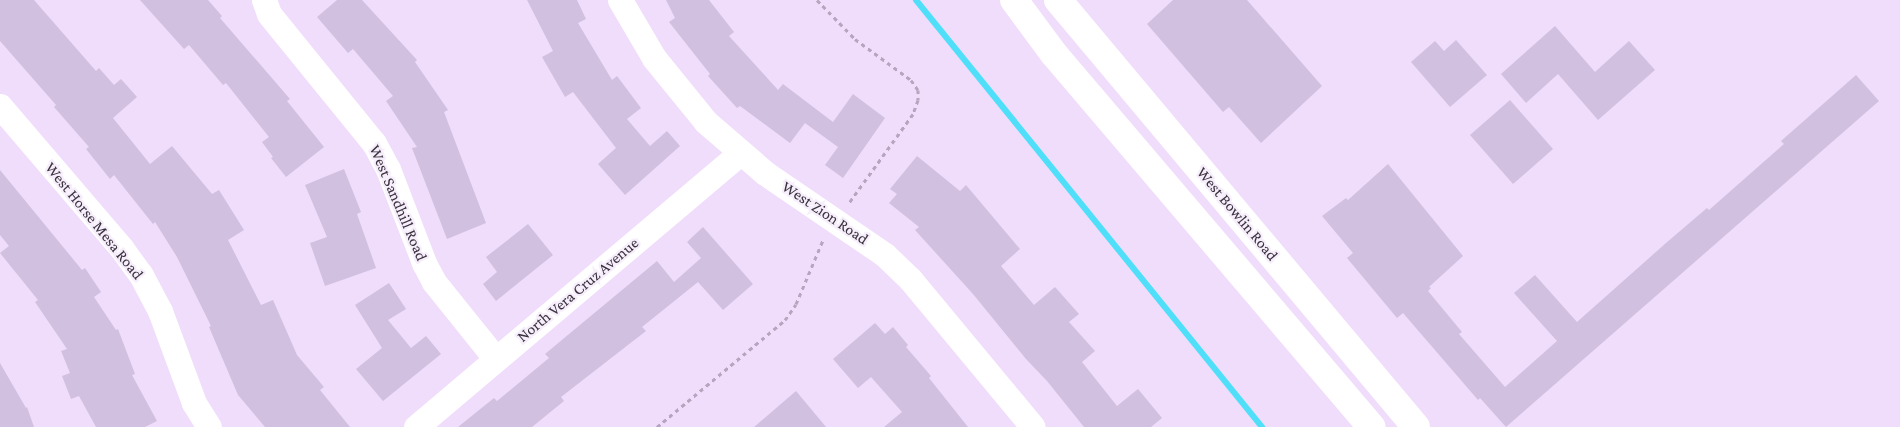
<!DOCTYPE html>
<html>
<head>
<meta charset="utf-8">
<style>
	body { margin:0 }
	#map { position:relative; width:1900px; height:427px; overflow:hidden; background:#f0dcfb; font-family:"Crimson Pro",serif }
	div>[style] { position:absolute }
	.stream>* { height:6px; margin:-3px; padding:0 3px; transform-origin:3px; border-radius:3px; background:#50dff9 }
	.building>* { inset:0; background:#d1c0e0 }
	.path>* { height:3px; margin-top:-1.5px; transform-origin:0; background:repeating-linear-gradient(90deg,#b5a5be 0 4px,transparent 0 8px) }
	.street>* { height:25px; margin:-12.5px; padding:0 12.5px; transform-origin:12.5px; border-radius:12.5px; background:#fff }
	.secondary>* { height:28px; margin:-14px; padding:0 14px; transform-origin:14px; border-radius:14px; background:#fff }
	span { translate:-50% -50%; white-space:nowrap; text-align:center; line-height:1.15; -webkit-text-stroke:4.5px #f7eefb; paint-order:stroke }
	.street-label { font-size:16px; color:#39313d }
</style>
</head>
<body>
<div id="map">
	<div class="stream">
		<div style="left:916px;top:0;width:550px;rotate:50.98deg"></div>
	</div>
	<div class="building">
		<div style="clip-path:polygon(0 0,34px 0,96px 71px,99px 68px,114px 85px,121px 79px,137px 97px,113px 118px,150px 164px,172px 146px,212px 194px,219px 190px,244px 230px,228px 240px,261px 305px,273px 300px,297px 355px,324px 387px,320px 390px,350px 427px,265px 427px,238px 395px,209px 327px,211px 326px,177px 257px,155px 222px,153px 224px,114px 175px,110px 179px,86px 149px,89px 147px,54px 107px,56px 105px,0 41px)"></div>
		<div style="clip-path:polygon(140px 0,208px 0,222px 16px,220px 18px,290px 99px,287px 101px,324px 147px,286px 177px,271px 158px,273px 157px,262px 142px,269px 137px,226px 83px,223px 85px,189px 45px,184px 49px)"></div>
		<div style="clip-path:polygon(337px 0,362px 0,417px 60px,415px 62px,448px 110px,444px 112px,486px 223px,447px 239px,412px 148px,417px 147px,386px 101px,393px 96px,353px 49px,348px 53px,317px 17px)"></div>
		<div style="clip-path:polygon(527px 0,577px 0,586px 19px,578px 23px,612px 80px,617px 76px,641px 108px,627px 119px,650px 146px,667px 131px,680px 146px,625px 195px,598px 164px,616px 148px,573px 92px,565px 97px,542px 57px,553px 51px)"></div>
		<div style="clip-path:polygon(666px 0,709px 0,734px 32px,729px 36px,778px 90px,783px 84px,833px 122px,853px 94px,885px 118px,843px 178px,825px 165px,838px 147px,805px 123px,790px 143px,740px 106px,737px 108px,708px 76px,710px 74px,669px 22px,675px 18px)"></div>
		<div style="clip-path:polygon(1173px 0,1247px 0,1322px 86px,1261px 143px,1229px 107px,1223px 112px,1147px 24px)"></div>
		<div style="clip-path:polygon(1555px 26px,1595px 72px,1629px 41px,1655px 70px,1598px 120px,1558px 74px,1526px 103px,1501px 74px)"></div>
		<div style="clip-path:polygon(1456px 40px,1487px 75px,1450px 107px,1411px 62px,1435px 41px,1444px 51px)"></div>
		<div style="clip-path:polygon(1856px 75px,1879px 101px,1506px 427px,1480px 398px,1478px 400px,1403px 313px,1397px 318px,1347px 258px,1353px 253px,1322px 216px,1346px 198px,1348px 200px,1388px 164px,1463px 256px,1429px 287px,1431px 288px,1428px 291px,1462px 332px,1459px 334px,1505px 387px,1557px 341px,1514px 293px,1535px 275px,1577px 322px,1666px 243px,1707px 208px,1709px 210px,1784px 144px,1781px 141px)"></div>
		<div style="clip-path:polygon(1510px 100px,1553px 149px,1513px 184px,1470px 135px)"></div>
		<div style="clip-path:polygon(917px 156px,960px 191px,966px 185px,1020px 249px,1001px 266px,1034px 305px,1055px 287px,1079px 314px,1069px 322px,1095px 351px,1082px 362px,1117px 406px,1138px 389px,1162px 418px,1151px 427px,1084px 427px,1047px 381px,1026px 359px,973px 294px,915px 230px,919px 227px,889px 203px,897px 194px,890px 189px)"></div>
		<div style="clip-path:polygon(344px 169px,361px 212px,357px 214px,376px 268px,325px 286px,310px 243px,327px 237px,305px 185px)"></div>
		<div style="clip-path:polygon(0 170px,82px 270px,85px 268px,101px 292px,94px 297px,116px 330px,118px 329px,135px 374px,132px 375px,157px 421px,145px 427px,96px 427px,79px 396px,71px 399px,62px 376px,70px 373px,61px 351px,67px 349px,35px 302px,38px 300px,0 253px,9px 246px,0 235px)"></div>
		<div style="clip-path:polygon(528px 224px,553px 255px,496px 301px,483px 284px,497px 272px,486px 257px)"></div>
		<div style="clip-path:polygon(703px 227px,753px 284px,723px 310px,698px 282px,642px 327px,646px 331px,561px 397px,564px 401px,532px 427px,458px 427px,494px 398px,497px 401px,549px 358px,545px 354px,657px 261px,674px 282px,701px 258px,687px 242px)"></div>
		<div style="clip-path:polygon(389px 283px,406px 309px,388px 320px,411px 348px,426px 336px,441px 354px,383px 401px,356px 369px,382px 348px,355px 305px)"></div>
		<div style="clip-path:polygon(875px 323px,885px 334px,893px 327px,908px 345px,906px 347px,931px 376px,929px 378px,968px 427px,884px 427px,902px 412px,871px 377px,858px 388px,833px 359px)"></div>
		<div style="clip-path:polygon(0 363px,26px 408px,27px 407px,34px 427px,0 427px)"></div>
		<div style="clip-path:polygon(796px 391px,826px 427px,754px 427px)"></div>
	</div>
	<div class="path">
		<div style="left:817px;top:0;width:54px;rotate:45.7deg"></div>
		<div style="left:855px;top:39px;width:69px;rotate:36.2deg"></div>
		<div style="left:911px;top:80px;width:12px;rotate:55deg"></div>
		<div style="left:918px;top:90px;width:10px;rotate:90deg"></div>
		<div style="left:918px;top:100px;width:15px;rotate:110deg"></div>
		<div style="left:913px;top:114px;width:111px;rotate:125.8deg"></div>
		<div style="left:657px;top:427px;width:167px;rotate:-39.9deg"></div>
		<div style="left:785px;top:320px;width:19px;rotate:-55deg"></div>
		<div style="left:796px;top:304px;width:69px;rotate:-67.1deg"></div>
	</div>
	<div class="street">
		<div style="left:264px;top:0;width:15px;rotate:70deg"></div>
		<div style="left:269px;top:14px;width:166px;rotate:50.9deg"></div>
		<div style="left:374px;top:143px;width:30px;rotate:62deg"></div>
		<div style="left:388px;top:169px;width:101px;rotate:69deg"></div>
		<div style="left:424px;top:263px;width:21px;rotate:62deg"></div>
		<div style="left:434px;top:282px;width:97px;rotate:51.2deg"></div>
		<div style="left:620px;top:0;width:67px;rotate:59.6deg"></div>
		<div style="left:654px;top:58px;width:82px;rotate:50.9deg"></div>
		<div style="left:706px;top:122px;width:78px;rotate:40.8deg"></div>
		<div style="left:765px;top:173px;width:145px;rotate:34.3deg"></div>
		<div style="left:885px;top:255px;width:35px;rotate:44deg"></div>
		<div style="left:910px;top:279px;width:192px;rotate:50.3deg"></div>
		<div style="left:0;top:106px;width:188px;rotate:49.5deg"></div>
		<div style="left:122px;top:249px;width:32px;rotate:54deg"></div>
		<div style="left:141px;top:275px;width:41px;rotate:62.2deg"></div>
		<div style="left:160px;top:311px;width:98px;rotate:69.7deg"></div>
		<div style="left:194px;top:403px;width:28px;rotate:58deg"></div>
		<div style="left:416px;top:427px;width:424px;rotate:-40.2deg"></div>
	</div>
	<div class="secondary">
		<div style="left:1014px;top:0;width:67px;rotate:53.5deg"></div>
		<div style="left:1054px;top:54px;width:490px;rotate:49.6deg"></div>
		<div style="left:1058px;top:0;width:557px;rotate:50.02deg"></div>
	</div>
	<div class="street-label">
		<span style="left:398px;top:203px;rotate:67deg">West Sandhill Road</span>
		<span style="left:825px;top:213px;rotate:34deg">West Zion Road</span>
		<span style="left:1237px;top:214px;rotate:50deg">West Bowlin Road</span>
		<span style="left:94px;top:221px;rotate:51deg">West Horse Mesa Road</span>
		<span style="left:578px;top:290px;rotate:-40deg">North Vera Cruz Avenue</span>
	</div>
</div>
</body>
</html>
